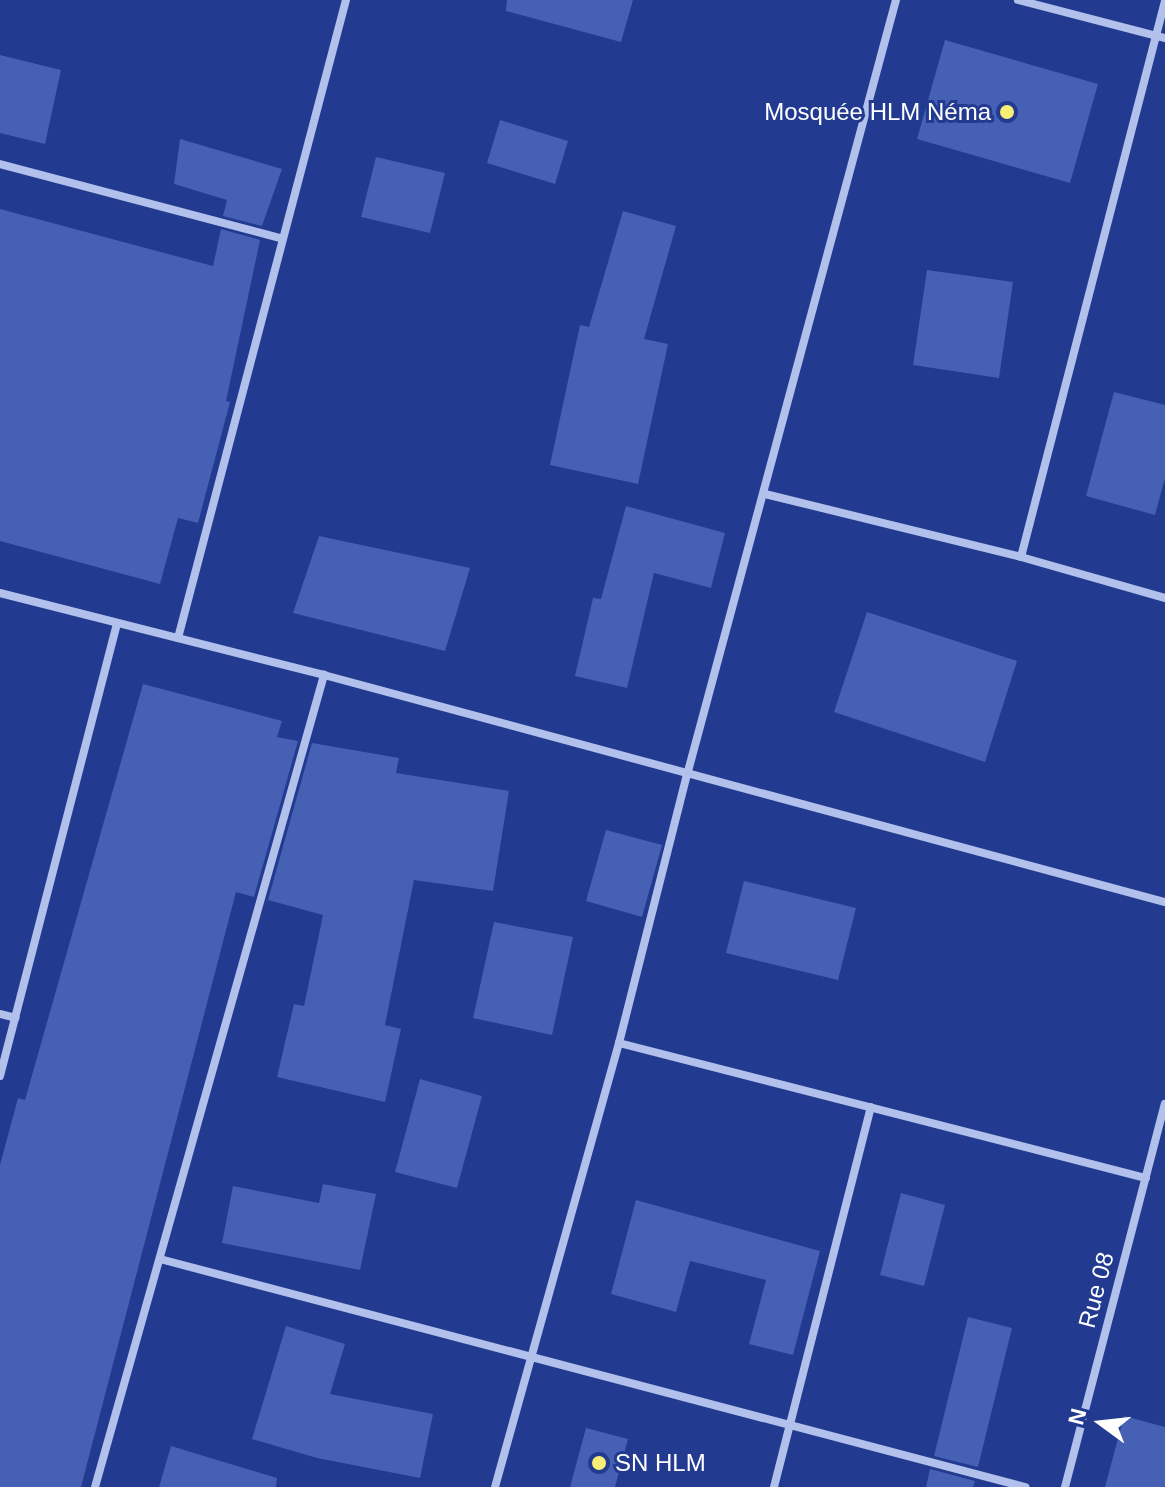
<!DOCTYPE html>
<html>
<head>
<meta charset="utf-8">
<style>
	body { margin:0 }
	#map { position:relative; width:1165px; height:1487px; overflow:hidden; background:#223a8f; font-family:Helvetica,sans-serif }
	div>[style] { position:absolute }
	.building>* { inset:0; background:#4660b4 }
	.minor>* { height:8px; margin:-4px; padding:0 4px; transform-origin:4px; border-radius:4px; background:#b2c0ec }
	.dots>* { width:22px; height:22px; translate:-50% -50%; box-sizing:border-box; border:4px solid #223a8f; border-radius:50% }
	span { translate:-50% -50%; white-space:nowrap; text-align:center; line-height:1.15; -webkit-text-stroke:6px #223a8f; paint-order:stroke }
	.poi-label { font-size:24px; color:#fff }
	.right { translate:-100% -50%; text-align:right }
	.left { translate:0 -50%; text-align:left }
	.street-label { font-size:24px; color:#fff }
	.north { position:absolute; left:1061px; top:1383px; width:80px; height:80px; -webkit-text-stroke:6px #223a8f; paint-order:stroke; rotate:285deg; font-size:22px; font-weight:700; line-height:32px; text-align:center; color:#fff }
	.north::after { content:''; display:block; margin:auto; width:28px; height:36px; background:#fff; clip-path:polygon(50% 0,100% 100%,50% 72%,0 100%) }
</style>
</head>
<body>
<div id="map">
	<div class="building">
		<div style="clip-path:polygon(507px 0,633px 0,621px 42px,506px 11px)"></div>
		<div style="clip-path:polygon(945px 40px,1098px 84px,1070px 183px,917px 139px)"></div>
		<div style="clip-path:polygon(0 55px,61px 70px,45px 144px,0 133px)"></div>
		<div style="clip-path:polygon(500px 120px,568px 141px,555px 184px,487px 163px)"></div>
		<div style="clip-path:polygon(180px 139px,282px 169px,262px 226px,223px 216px,227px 200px,174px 184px)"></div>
		<div style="clip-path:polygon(376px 157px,445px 173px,430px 233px,361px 217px)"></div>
		<div style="clip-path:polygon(0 209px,213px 266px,221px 229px,260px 240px,226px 401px,230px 402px,198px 523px,178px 518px,160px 584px,0 541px)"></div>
		<div style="clip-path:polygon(623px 211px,676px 226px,644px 339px,668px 344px,638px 484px,550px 465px,580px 325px,589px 327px)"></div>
		<div style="clip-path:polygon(927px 270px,1013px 282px,999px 378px,913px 365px)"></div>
		<div style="clip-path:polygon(1114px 392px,1165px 405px,1165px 478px,1155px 515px,1086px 496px)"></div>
		<div style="clip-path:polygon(626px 506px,725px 533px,711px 588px,654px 573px,627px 688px,575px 676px,593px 598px,601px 599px)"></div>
		<div style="clip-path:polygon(319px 536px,470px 568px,445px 651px,293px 613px)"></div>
		<div style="clip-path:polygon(867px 612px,1017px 661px,985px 762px,834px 712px)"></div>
		<div style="clip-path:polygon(143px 684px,282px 721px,277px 737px,298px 741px,254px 897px,236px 892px,81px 1487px,0 1487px,0 1165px,18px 1098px,25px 1100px)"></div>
		<div style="clip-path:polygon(312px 743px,399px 758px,396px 773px,509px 791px,493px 891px,414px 880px,385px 1025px,401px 1029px,385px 1102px,277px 1077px,294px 1004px,304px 1006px,323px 915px,268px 900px)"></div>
		<div style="clip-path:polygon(606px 830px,662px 845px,642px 917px,586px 901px)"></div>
		<div style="clip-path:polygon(744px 881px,856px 908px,838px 980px,726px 953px)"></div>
		<div style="clip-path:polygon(494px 922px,573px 937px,552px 1035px,473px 1018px)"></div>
		<div style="clip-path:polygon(420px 1079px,482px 1096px,457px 1188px,395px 1172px)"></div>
		<div style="clip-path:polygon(323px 1184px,376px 1194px,360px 1270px,222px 1243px,233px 1186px,319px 1203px)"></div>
		<div style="clip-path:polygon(901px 1193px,945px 1205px,924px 1286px,880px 1275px)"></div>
		<div style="clip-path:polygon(636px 1200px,820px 1251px,793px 1355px,749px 1344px,766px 1280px,690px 1261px,676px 1312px,611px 1294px)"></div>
		<div style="clip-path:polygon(968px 1317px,1012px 1328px,978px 1467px,934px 1456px)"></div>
		<div style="clip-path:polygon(286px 1326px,345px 1344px,330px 1394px,433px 1414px,420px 1478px,317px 1458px,252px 1439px)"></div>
		<div style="clip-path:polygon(1124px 1416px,1165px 1427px,1165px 1487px,1105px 1487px)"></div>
		<div style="clip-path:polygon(586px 1428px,628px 1439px,615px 1487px,570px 1487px)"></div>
		<div style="clip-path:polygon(171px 1446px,277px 1478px,276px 1487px,159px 1487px)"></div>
		<div style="clip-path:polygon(930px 1469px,975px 1481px,973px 1487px,926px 1487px)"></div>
	</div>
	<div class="minor">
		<div style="left:1018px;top:0;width:152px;rotate:14.5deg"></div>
		<div style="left:0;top:164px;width:291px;rotate:14.8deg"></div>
		<div style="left:765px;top:494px;width:264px;rotate:13.8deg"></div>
		<div style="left:1021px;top:557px;width:150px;rotate:15.9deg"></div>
		<div style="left:1021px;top:557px;width:574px;rotate:-75.48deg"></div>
		<div style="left:0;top:593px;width:334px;rotate:14.2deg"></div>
		<div style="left:324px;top:675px;width:871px;rotate:15.11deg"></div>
		<div style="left:178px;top:638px;width:660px;rotate:-75.25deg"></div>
		<div style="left:0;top:1014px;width:16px;rotate:14deg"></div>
		<div style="left:619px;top:1043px;width:544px;rotate:14.37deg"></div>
		<div style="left:0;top:1076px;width:467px;rotate:-75.5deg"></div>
		<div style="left:160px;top:1259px;width:895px;rotate:14.77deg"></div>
		<div style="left:95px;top:1487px;width:844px;rotate:-74.25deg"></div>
		<div style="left:495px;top:1487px;width:461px;rotate:-74.4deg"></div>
		<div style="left:619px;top:1043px;width:276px;rotate:-75.8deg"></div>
		<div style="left:687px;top:775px;width:803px;rotate:-74.91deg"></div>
		<div style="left:774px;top:1487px;width:392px;rotate:-75.7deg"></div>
		<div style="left:1065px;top:1487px;width:396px;rotate:-75.4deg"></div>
	</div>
	<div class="dots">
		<div style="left:1007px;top:112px;background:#f8ee75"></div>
		<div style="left:599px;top:1463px;background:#f8ee75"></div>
	</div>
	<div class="poi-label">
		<span class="right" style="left:991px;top:112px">Mosquée HLM Néma</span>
		<span class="left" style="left:615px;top:1463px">SN HLM</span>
	</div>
	<div class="street-label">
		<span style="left:1096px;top:1290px;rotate:-75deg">Rue 08</span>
	</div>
	<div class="north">N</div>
</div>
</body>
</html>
